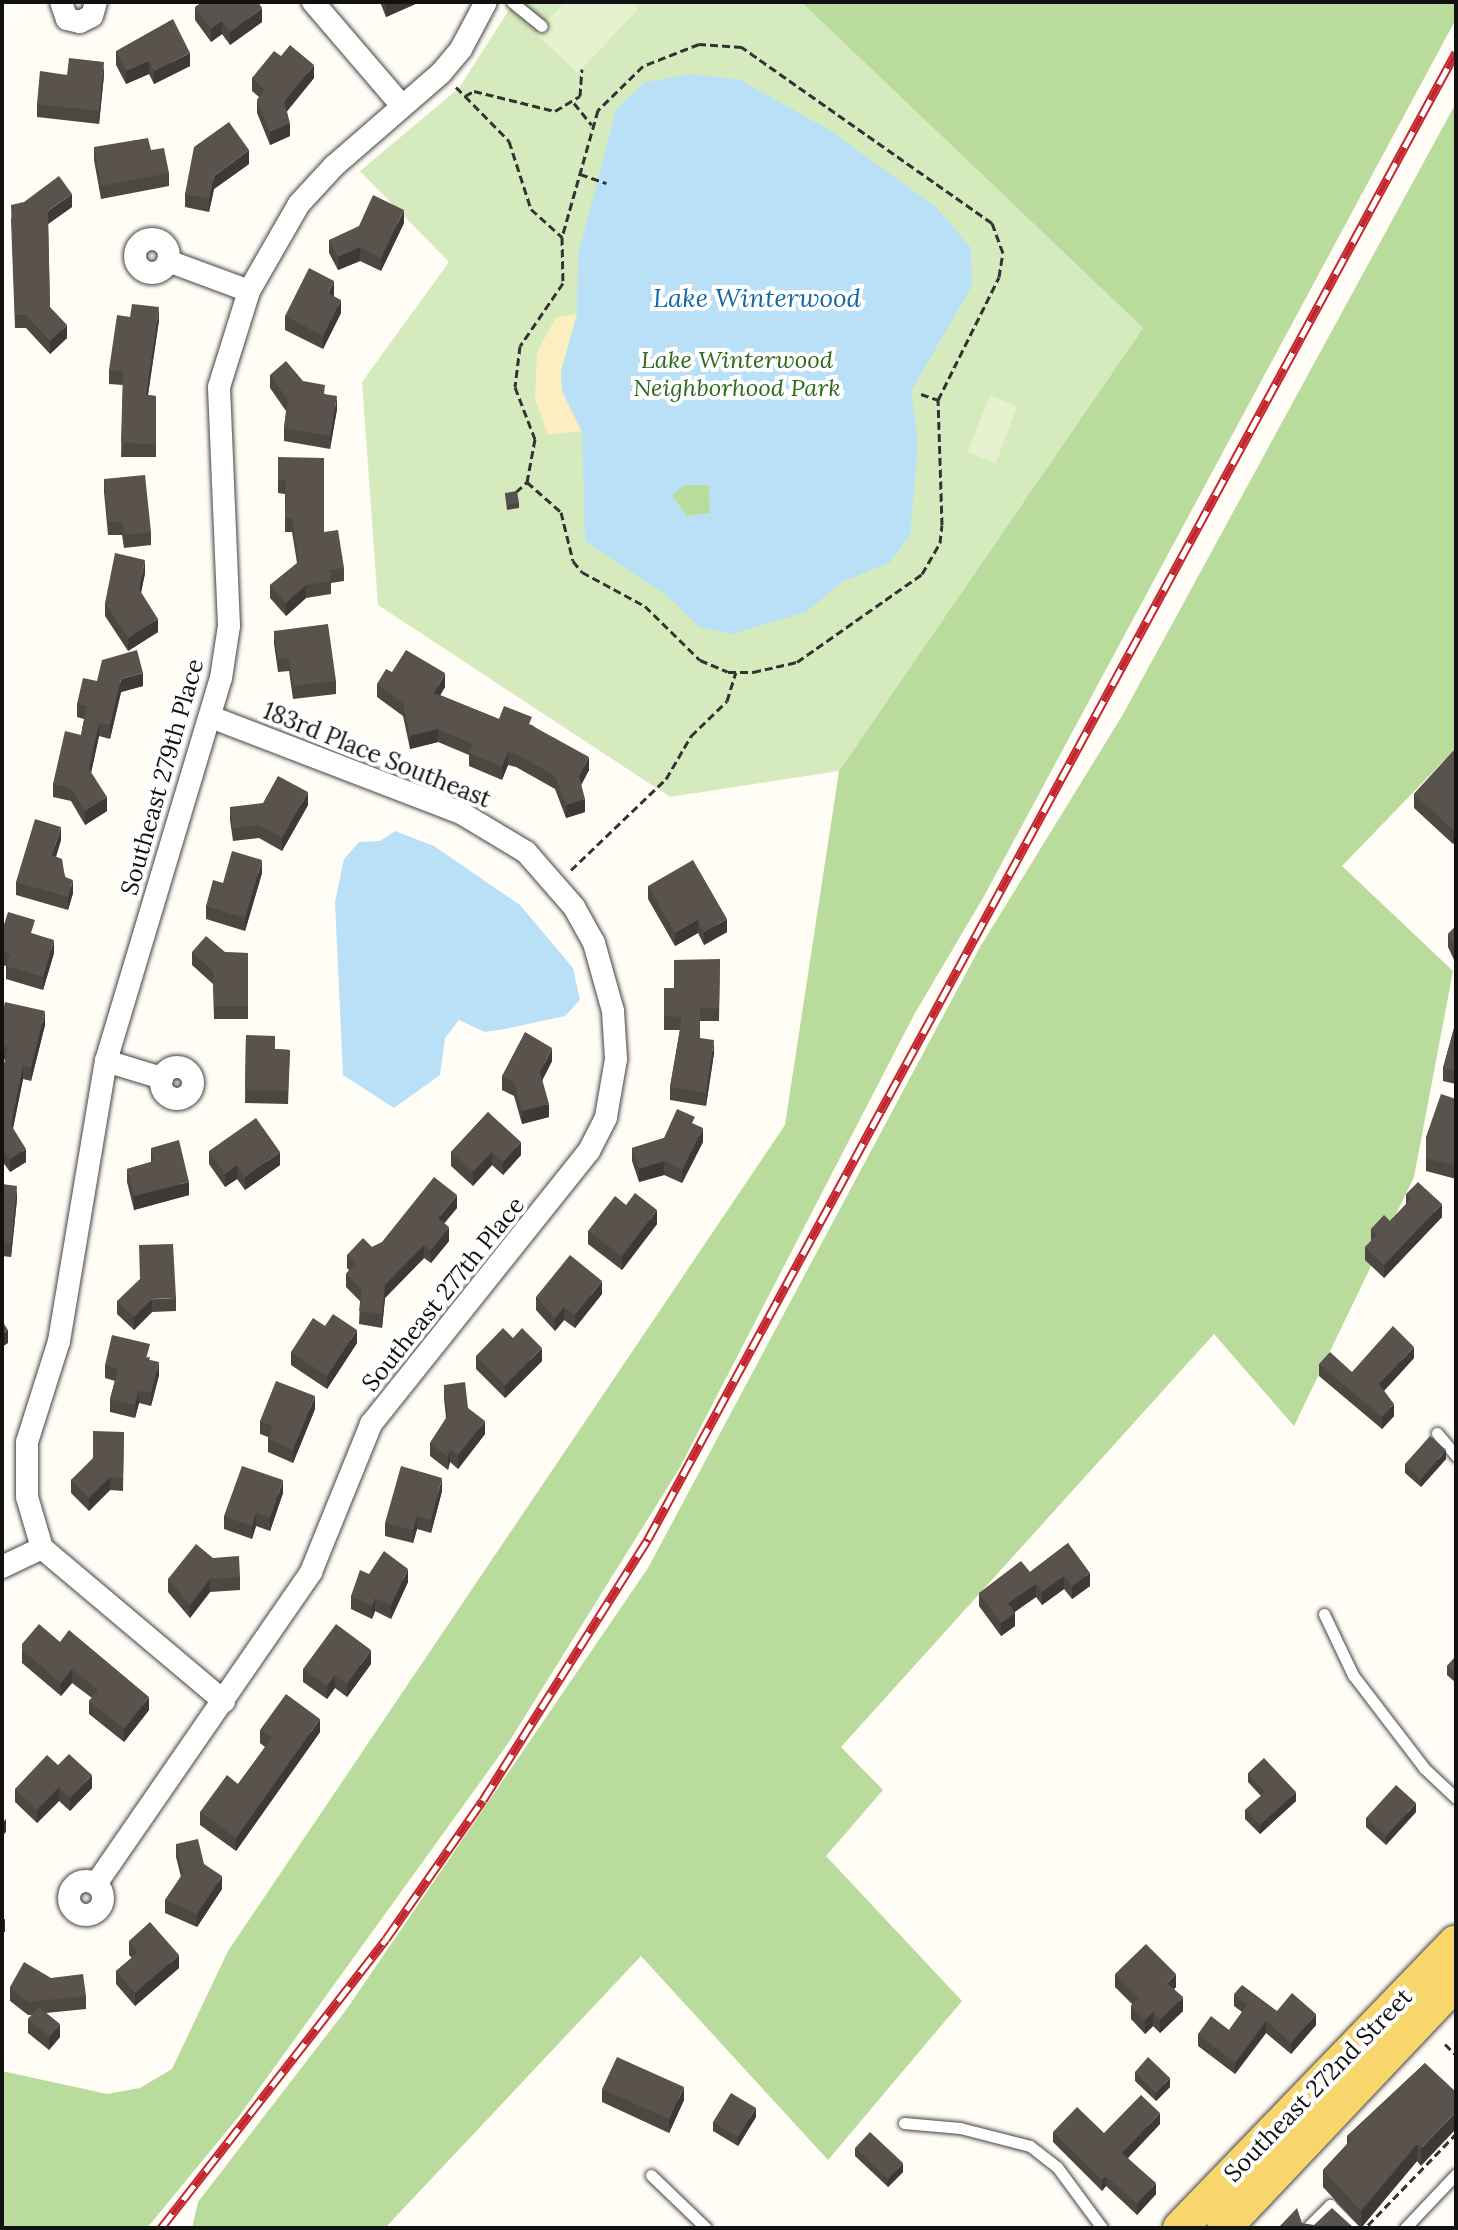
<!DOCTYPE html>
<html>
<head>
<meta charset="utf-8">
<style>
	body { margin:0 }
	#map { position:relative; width:1458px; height:2230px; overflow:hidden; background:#fffdf5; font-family:Lora,serif }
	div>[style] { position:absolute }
	.green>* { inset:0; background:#d5ebbd }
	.forest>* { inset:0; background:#b9dc9c }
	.sand>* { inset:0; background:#fbeec1 }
	.pitch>* { inset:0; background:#e6f2cf }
	.water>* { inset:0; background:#b9e0f7 }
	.path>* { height:3px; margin-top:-1.5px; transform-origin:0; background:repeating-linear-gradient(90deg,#333 0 8px,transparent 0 12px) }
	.roads { filter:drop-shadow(0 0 2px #444) drop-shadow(0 0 2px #444) }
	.service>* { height:11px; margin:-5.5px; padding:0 5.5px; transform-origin:5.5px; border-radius:5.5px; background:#fff }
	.minor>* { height:22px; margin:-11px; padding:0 11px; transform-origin:11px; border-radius:11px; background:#fff }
	.minor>.ring { margin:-11px; padding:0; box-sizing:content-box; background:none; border:22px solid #fff; border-radius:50% }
	.primary>* { height:34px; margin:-17px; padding:0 17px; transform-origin:17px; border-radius:17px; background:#f9d66b }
	.rail>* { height:9px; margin-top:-4.5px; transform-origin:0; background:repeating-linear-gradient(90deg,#fff 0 18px,#c4262e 0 36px); box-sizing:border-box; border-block:2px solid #c4262e }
	.wall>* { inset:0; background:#4d4742 }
	.shaded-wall>* { inset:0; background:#3f3936 }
	.building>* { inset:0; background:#5a524d }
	span { translate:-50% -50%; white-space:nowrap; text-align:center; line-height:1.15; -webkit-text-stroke:8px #fff; paint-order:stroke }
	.park-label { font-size:24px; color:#2f6b1f; font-style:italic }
	.street-label { font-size:24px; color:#111 }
	.water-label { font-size:26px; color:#1768a6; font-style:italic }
	.frame { position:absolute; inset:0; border:4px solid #111; pointer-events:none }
</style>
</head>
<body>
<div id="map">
	<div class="green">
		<div style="clip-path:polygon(514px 2px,801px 2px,1143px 328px,839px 771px,670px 797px,378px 605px,362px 382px,449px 262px,360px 171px,459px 88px)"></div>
	</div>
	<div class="forest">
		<div style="clip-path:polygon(801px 2px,1456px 2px,1456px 19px,983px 898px,915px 1013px,679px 1469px,507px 1745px,240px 2115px,147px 2228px,2px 2228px,2px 2071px,107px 2094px,140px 2088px,172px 2069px,228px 1951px,785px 1125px,839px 771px,1143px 328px)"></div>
		<div style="clip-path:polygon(1456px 103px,1456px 748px,1342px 866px,1453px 971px,1414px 1177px,1294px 1426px,1214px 1334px,841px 1747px,883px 1790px,826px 1856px,962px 2001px,828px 2160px,641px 1956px,385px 2228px,192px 2228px,198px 2202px,346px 2010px,648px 1568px,980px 947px,1122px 716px)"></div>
		<div style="clip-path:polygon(684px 485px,709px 485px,710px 513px,687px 516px,671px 496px)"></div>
	</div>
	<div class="sand">
		<div style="clip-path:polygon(577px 314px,561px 372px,562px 391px,582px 431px,548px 435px,535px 399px,537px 352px,556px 317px)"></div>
	</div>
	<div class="pitch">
		<div style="clip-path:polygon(565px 2px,630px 2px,638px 9px,578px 73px,535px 33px)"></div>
		<div style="clip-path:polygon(990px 395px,1017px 406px,996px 463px,968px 452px)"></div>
	</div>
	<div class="water">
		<div style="clip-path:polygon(evenodd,691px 74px,740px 80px,831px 131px,937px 208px,971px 248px,972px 286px,911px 391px,918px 444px,910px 535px,889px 563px,842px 582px,806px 612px,732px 634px,699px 627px,665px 594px,585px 541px,582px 432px,562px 391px,561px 372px,577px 314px,578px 254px,616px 110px,645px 82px,691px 74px,684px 485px,709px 485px,710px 513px,687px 516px,672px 496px,684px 485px)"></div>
		<div style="clip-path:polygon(395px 831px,434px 846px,520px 905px,573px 968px,580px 1000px,565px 1016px,505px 1029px,485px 1032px,459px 1020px,445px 1038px,440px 1075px,394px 1108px,343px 1075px,335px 902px,344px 859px,359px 842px,380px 841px)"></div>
	</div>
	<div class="path">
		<div style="left:456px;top:87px;width:13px;rotate:45deg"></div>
		<div style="left:465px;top:96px;width:10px;rotate:-29deg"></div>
		<div style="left:474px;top:91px;width:83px;rotate:13.9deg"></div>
		<div style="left:555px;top:111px;width:29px;rotate:-31deg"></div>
		<div style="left:580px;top:96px;width:27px;rotate:-86deg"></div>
		<div style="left:465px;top:96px;width:63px;rotate:45.6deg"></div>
		<div style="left:509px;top:141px;width:71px;rotate:72.1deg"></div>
		<div style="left:531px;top:209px;width:42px;rotate:42.1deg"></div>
		<div style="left:562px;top:237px;width:46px;rotate:88.8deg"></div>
		<div style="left:563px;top:283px;width:76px;rotate:124.3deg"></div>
		<div style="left:520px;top:346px;width:41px;rotate:97deg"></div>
		<div style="left:515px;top:387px;width:56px;rotate:69deg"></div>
		<div style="left:535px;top:439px;width:44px;rotate:100.5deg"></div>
		<div style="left:527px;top:482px;width:45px;rotate:41.4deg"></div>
		<div style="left:561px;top:512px;width:50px;rotate:76.2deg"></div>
		<div style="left:573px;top:561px;width:14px;rotate:51deg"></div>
		<div style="left:582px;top:572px;width:72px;rotate:28.4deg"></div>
		<div style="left:645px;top:606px;width:77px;rotate:44.5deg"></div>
		<div style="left:700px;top:660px;width:30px;rotate:23deg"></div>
		<div style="left:728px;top:672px;width:25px"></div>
		<div style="left:753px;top:672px;width:45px;rotate:-12.8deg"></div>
		<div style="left:797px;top:662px;width:153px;rotate:-35.1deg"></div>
		<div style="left:922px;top:574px;width:36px;rotate:-60deg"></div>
		<div style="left:940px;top:543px;width:18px;rotate:-84deg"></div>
		<div style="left:942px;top:525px;width:125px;rotate:-91.8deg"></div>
		<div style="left:938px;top:400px;width:137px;rotate:-63.6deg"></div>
		<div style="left:999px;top:277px;width:24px;rotate:-81deg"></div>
		<div style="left:1003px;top:253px;width:32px;rotate:-110deg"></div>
		<div style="left:992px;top:223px;width:306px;rotate:-144.9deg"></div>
		<div style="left:742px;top:47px;width:43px;rotate:-176deg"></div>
		<div style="left:699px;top:44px;width:60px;rotate:158.6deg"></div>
		<div style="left:643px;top:66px;width:63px;rotate:135.6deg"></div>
		<div style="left:598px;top:110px;width:132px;rotate:105.8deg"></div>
		<div style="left:574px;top:103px;width:28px;rotate:51deg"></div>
		<div style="left:580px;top:174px;width:28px;rotate:19deg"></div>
		<div style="left:921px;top:394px;width:18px;rotate:19deg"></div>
		<div style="left:516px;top:492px;width:15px;rotate:-42deg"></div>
		<div style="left:571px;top:870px;width:132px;rotate:-43.8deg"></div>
		<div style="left:666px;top:779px;width:50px;rotate:-59.8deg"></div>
		<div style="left:691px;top:736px;width:50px;rotate:-44.2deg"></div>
		<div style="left:727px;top:701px;width:30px;rotate:-73deg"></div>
		<div style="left:1445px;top:2044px;width:16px;rotate:45deg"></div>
		<div style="left:1371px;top:2228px;width:4px;rotate:-135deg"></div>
		<div style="left:1368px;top:2225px;width:127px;rotate:-46deg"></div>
	</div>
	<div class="roads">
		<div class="service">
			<div style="left:512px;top:2px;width:38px;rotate:39deg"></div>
			<div style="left:1437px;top:1433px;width:30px;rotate:50deg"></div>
			<div style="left:1324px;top:1614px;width:68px;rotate:64.6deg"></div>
			<div style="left:1353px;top:1675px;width:117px;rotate:52.6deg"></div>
			<div style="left:1424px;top:1768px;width:44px;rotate:43.2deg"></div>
			<div style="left:904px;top:2123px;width:56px;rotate:5.1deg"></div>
			<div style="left:960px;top:2128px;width:72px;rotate:14.4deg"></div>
			<div style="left:1030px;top:2146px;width:34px;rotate:38deg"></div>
			<div style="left:1057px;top:2167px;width:76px;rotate:53.6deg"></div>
			<div style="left:651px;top:2175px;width:76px;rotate:43.9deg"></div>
			<div style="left:1307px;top:2228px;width:33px;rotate:-45deg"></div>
			<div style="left:1330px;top:2205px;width:33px;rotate:45deg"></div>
			<div style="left:1405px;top:2228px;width:74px;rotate:-46.6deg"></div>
		</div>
		<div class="minor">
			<div style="left:61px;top:2px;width:18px;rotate:71deg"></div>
			<div style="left:67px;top:19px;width:13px;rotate:13deg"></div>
			<div style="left:80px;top:22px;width:13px;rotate:-27deg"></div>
			<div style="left:92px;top:16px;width:15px;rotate:-74deg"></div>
			<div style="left:313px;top:2px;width:137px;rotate:49.4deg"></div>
			<div class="ring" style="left:135px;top:239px;width:12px;height:12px"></div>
			<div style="left:168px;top:261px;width:86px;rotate:20.3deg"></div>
			<div style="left:106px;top:1061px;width:59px;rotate:16.9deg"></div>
			<div class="ring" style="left:161px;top:1067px;width:10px;height:10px"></div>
			<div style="left:42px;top:1548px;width:53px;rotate:-106.4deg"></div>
			<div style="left:27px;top:1497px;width:55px;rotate:-90deg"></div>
			<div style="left:27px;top:1442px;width:106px;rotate:-72.4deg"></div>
			<div style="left:59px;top:1341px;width:284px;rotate:-80.5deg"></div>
			<div style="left:106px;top:1061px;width:400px;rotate:-73.3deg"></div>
			<div style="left:221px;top:678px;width:53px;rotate:-81.3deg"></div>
			<div style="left:229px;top:626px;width:239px;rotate:-92.4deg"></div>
			<div style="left:219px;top:387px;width:101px;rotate:-72.6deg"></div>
			<div style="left:249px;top:291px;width:100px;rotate:-60.1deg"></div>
			<div style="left:299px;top:204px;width:52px;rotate:-47.4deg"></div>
			<div style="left:334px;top:166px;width:142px;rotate:-41deg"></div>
			<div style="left:441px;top:73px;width:31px;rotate:-50deg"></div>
			<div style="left:461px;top:49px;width:53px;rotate:-62deg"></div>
			<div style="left:42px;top:1548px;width:238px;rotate:40.1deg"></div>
			<div style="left:2px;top:1567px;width:44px;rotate:-25.4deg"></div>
			<div class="ring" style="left:69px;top:1881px;width:12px;height:12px"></div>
			<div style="left:96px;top:1884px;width:379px;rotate:-55.4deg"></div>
			<div style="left:311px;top:1572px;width:160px;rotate:-67.9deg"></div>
			<div style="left:371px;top:1424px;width:349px;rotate:-51.4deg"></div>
			<div style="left:589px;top:1151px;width:38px;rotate:-63deg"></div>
			<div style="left:606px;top:1117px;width:59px;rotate:-80.2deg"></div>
			<div style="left:616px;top:1059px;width:48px;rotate:-93.6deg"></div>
			<div style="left:613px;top:1011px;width:71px;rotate:-105.6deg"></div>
			<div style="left:594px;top:943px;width:41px;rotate:-119.1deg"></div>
			<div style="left:574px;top:907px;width:73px;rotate:-131.1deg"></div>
			<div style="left:526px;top:852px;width:76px;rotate:-149deg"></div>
			<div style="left:461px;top:813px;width:268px;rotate:-159deg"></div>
		</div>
		<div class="primary">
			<div style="left:1180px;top:2228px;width:397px;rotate:-46deg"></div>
			<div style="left:1224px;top:2228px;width:337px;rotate:-46.6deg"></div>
		</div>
	</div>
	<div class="rail">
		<div style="left:161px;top:2228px;width:366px;rotate:-52.1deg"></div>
		<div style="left:386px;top:1939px;width:169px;rotate:-55.1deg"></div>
		<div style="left:483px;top:1800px;width:309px;rotate:-57.7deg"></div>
		<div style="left:648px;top:1539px;width:1692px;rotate:-61.48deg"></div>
	</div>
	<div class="wall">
		<div style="clip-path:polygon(380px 2px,420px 2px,386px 17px)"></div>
		<div style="clip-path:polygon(195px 7px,262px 22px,230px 45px,222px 34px,211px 42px,195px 20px)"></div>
		<div style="clip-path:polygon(116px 51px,190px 66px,154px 84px,149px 74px,126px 84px,116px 65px)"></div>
		<div style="clip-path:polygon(281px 56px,314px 78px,287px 111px,290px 136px,270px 145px,257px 113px,257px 100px,259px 97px,252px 91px,252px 78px)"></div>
		<div style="clip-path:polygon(67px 75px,104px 75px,99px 124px,37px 117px,37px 104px)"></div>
		<div style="clip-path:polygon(94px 147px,169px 173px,169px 186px,101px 199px,94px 160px)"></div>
		<div style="clip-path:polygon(249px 164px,214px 189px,209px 212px,185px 207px,185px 194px)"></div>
		<div style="clip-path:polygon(72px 207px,48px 224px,50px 307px,67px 338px,50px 354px,26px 328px,15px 328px,11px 218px)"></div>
		<div style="clip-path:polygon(404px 223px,381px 271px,360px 261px,338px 270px,329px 253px,329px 240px)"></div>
		<div style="clip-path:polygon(334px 294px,334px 296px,341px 313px,323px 349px,285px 330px,285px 316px)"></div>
		<div style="clip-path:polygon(159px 320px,148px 395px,156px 396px,156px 457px,121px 457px,123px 385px,109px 384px,109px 370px)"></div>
		<div style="clip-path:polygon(270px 375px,325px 394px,337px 409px,330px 449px,284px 441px,284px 428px,286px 411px,270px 388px)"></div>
		<div style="clip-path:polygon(278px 457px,324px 532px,344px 568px,344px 581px,331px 583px,331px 594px,306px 598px,286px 616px,270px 598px,270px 585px,297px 563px,292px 532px,285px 532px,285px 494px,278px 493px)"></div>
		<div style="clip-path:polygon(104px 479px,151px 532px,151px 545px,124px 548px,122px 535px,108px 535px,104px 492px)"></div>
		<div style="clip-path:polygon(505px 493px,519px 503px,519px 508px,507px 510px)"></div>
		<div style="clip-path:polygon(145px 573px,141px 593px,158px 632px,128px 651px,105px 616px,105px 603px)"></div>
		<div style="clip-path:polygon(274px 631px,336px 681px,336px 694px,293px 699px,289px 671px,278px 672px,274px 644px)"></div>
		<div style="clip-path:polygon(392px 672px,445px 687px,440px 695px,499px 719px,532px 725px,589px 770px,581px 785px,585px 812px,566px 818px,555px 789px,516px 767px,508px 765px,502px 780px,469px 766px,469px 755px,438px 742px,410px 749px,403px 716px,377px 697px,377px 684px)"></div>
		<div style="clip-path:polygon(97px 681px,143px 686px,121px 692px,110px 739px,99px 736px,91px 773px,107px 811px,85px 825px,71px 801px,53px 797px,53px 784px,81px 735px,84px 719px,77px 717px,77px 704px)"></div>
		<div style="clip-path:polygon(1456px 748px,1453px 844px,1414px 808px,1414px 794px)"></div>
		<div style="clip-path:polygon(308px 805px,282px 851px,259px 838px,233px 841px,230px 820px,230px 807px)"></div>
		<div style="clip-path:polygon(61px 840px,56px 857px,73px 893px,68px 910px,16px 895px,16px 882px)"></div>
		<div style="clip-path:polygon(262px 873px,245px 931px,206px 919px,206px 906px,223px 883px)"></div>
		<div style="clip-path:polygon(648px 886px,727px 932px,704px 945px,698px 933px,675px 946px,648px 899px)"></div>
		<div style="clip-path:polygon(1456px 926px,1456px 964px,1448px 947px,1448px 934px)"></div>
		<div style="clip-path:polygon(2px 931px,35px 934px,54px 953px,43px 990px,6px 979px,6px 966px,2px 965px)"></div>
		<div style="clip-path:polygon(192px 952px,248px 953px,248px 1019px,214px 1019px,213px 984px,192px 965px)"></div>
		<div style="clip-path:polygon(720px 959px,719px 1021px,700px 1021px,700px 1038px,714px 1053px,706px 1106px,670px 1100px,670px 1087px,680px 1030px,664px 1030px,664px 988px,674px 988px)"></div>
		<div style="clip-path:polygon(2px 1015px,45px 1025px,31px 1081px,23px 1079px,13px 1128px,26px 1162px,10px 1172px,2px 1161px,2px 1073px,5px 1060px,2px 1059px)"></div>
		<div style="clip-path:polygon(1456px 1021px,1456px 1084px,1443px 1081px,1443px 1068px)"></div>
		<div style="clip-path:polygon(246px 1035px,275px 1049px,290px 1050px,288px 1104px,245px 1103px)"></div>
		<div style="clip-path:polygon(552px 1061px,542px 1080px,549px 1117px,522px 1124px,514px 1096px,502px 1090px,502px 1076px)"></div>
		<div style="clip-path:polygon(1456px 1099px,1456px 1179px,1426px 1171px,1426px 1137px)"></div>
		<div style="clip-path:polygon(488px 1112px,521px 1155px,503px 1175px,492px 1165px,473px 1186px,451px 1166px,451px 1152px)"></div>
		<div style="clip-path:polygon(695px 1125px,703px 1142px,682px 1183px,664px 1175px,639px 1182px,632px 1161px,632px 1148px,664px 1138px)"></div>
		<div style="clip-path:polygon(151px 1148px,189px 1195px,134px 1210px,127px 1182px,127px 1169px,151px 1162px)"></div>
		<div style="clip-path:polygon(209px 1151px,280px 1165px,245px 1190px,237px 1179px,225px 1187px,209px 1164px)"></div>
		<div style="clip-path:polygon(2px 1184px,17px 1199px,11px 1257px,2px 1256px)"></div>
		<div style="clip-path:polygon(1406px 1194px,1442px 1217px,1384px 1278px,1365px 1260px,1365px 1247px,1371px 1241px,1371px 1229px,1390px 1221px,1406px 1204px)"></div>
		<div style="clip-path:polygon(626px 1205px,657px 1224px,622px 1270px,588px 1244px,588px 1231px)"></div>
		<div style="clip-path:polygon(457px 1208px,444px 1223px,449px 1241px,431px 1263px,424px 1258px,385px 1298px,382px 1328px,359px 1324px,360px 1301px,346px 1287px,346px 1274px,349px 1270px,347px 1268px,347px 1255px,372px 1247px)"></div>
		<div style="clip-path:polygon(602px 1294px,575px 1328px,564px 1320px,555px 1331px,536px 1310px,536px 1297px)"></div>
		<div style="clip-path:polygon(176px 1298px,176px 1311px,152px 1312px,134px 1330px,117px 1314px,117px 1301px)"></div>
		<div style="clip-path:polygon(325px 1326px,357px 1343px,327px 1389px,291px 1365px,291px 1352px)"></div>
		<div style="clip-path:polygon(476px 1356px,542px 1361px,505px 1398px,476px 1369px)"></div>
		<div style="clip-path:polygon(150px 1357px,149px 1360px,159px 1375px,151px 1406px,139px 1403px,135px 1418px,110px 1412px,110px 1399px,115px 1381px,105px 1378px,105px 1365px)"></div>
		<div style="clip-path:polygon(1414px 1358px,1384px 1391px,1394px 1416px,1382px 1429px,1319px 1376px,1319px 1364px,1352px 1372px)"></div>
		<div style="clip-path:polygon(444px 1385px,468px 1408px,485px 1434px,458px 1469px,450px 1462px,448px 1470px,430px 1456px,430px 1443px,446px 1418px,444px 1398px)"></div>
		<div style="clip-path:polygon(315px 1409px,293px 1463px,268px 1452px,268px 1437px,260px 1434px,260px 1421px)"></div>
		<div style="clip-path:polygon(124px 1432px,123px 1491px,110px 1490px,89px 1511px,71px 1493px,71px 1480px)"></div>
		<div style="clip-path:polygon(1446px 1459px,1421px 1487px,1405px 1473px,1405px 1464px)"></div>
		<div style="clip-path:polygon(442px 1491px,431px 1533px,417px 1529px,413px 1543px,385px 1536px,385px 1523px)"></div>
		<div style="clip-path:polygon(283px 1493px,270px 1531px,256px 1526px,252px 1539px,224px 1529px,224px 1516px)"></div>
		<div style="clip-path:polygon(1068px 1543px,1090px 1586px,1072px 1599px,1064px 1589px,1042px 1605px,1036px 1597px,1015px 1612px,1015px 1626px,1001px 1636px,979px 1606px,979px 1593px,1030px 1572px)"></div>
		<div style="clip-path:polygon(213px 1558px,240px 1577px,240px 1590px,210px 1592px,190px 1618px,168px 1592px,168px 1579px)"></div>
		<div style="clip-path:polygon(369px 1574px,408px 1582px,391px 1619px,375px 1611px,372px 1619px,351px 1609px,351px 1596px)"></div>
		<div style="clip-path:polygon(60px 1642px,149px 1710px,124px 1742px,89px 1714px,89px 1701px,92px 1698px,72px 1683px,61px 1696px,22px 1663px,22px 1644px)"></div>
		<div style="clip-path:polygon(1456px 1656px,1456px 1683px,1447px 1675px,1447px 1666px)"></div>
		<div style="clip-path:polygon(371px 1664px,347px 1697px,335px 1688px,327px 1699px,303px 1682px,303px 1669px)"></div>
		<div style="clip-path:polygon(260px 1730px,320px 1732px,236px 1851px,200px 1825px,200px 1812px,238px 1784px,265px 1747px,260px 1743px)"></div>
		<div style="clip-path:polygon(58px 1765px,92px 1788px,70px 1811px,59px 1801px,37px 1823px,15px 1802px,15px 1789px)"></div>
		<div style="clip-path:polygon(1248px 1773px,1296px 1801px,1260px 1834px,1245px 1819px,1245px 1810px,1261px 1796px,1248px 1782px)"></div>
		<div style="clip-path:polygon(1416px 1812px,1386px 1845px,1366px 1827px,1366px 1818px)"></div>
		<div style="clip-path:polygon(176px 1844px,204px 1864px,222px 1889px,197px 1927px,165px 1913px,165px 1900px,181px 1877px,176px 1857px)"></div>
		<div style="clip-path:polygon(129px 1941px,179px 1968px,135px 2006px,116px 1984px,116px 1971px,132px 1958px,129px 1955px)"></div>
		<div style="clip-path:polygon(1115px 1974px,1176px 1987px,1174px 1989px,1183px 2011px,1160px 2033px,1153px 2026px,1145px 2034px,1131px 2019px,1131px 2006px,1132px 2004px,1115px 1987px)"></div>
		<div style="clip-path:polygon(51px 1978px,86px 1996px,86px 2009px,46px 2013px,60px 2037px,49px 2050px,28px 2033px,28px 2019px,32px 2015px,28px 2015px,10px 2001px,10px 1987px)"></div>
		<div style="clip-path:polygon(1234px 1994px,1277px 2011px,1316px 2025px,1291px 2054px,1266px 2033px,1235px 2074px,1198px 2046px,1198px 2034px,1229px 2030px,1242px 2012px,1234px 2006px)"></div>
		<div style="clip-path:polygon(1425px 2063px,1421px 2166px,1417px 2161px,1361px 2228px,1323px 2187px,1323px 2170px,1347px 2144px,1347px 2136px)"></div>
		<div style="clip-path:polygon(1135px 2072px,1170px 2087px,1156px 2101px,1135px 2081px)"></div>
		<div style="clip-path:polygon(602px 2089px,684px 2100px,669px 2133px,602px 2102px)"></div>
		<div style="clip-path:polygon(756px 2117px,738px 2146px,713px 2131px,713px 2122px)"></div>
		<div style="clip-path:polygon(1160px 2124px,1128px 2158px,1156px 2194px,1137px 2215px,1106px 2186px,1102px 2191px,1053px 2142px,1053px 2132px,1104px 2133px)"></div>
		<div style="clip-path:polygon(855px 2148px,903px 2172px,888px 2187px,855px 2156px)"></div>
	</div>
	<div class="shaded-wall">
		<div style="clip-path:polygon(391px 2px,420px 2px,386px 17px,386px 4px)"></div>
		<div style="clip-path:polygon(262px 8px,262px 22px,230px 45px,230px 32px)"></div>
		<div style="clip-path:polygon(222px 21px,222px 34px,211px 42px,211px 29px)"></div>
		<div style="clip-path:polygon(190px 53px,190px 66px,154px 84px,154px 71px)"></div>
		<div style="clip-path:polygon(149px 61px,149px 74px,126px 84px,126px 71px)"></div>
		<div style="clip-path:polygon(104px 62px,104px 75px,99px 124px,99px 111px)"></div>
		<div style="clip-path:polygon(314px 65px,314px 78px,284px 115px,284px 102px)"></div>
		<div style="clip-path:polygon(4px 87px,4px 100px,2px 102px,2px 89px)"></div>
		<div style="clip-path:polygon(290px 123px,290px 136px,270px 145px,270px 132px)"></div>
		<div style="clip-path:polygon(249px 150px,249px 164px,214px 189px,209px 212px,209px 199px,214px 176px)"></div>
		<div style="clip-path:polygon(72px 194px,72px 207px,48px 224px,48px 211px)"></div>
		<div style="clip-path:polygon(404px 210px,404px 223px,381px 271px,381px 258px)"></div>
		<div style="clip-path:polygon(360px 247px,360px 261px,338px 270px,338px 257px)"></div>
		<div style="clip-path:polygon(334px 281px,334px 294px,328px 306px,328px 293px)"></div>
		<div style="clip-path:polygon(341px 300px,341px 313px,323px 349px,323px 336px)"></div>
		<div style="clip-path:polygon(159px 307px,159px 320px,146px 408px,146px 395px)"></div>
		<div style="clip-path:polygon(67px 325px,67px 338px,50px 354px,50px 341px)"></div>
		<div style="clip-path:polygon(337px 396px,337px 409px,330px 449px,330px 436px)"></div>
		<div style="clip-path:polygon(145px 560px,145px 573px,139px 602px,139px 589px)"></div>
		<div style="clip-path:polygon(306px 585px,306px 598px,286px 616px,286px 603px)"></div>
		<div style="clip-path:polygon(158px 619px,158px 632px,128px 651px,128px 638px)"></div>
		<div style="clip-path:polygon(143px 673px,143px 686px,121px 692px,110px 739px,110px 725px,121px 679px)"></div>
		<div style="clip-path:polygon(445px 673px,445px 687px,434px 706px,434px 693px)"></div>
		<div style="clip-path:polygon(99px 723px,99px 736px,89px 782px,89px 769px)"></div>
		<div style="clip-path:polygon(438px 729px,438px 742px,410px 749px,410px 736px)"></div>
		<div style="clip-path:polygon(508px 752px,508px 765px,502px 780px,502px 767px)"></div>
		<div style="clip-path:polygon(589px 757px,589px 770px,579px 789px,579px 776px)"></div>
		<div style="clip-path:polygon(308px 792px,308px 805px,282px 851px,282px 838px)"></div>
		<div style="clip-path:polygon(107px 797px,107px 811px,85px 825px,85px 811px)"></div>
		<div style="clip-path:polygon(585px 799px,585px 812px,566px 818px,566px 805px)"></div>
		<div style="clip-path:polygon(61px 827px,61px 840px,52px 869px,52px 855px)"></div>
		<div style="clip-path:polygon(1456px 827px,1456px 842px,1453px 844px,1453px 830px)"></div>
		<div style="clip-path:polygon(262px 860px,262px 873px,245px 931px,245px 918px)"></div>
		<div style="clip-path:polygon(73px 880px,73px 893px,68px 910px,68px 897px)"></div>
		<div style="clip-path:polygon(727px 919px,727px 932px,704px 945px,704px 932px)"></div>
		<div style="clip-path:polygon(698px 920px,698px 933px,675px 946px,675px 933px)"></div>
		<div style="clip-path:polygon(54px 940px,54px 953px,43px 990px,43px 977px)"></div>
		<div style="clip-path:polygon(45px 1011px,45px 1025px,31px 1081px,31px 1068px)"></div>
		<div style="clip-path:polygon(714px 1040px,714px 1053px,706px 1106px,706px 1093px)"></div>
		<div style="clip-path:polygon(552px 1048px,552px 1061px,540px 1085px,540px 1072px)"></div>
		<div style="clip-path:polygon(23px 1065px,23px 1079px,11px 1138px,11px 1125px)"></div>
		<div style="clip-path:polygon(549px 1104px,549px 1117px,522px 1124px,522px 1111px)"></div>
		<div style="clip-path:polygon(703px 1128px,703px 1142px,682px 1183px,682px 1170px)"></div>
		<div style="clip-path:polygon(521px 1142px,521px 1155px,503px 1175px,503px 1162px)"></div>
		<div style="clip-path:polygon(26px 1149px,26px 1162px,10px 1172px,10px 1159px)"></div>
		<div style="clip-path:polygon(280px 1152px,280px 1165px,245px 1190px,245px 1177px)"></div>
		<div style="clip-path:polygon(492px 1152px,492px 1165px,473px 1186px,473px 1172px)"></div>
		<div style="clip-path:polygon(664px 1161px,664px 1175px,639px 1182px,639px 1169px)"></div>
		<div style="clip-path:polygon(237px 1165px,237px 1179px,225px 1187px,225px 1174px)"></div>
		<div style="clip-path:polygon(189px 1182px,189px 1195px,134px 1210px,134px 1196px)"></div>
		<div style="clip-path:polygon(17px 1186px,17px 1199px,11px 1257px,11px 1244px)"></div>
		<div style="clip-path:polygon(457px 1195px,457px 1208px,438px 1231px,438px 1218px)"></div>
		<div style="clip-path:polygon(1442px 1204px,1442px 1217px,1384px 1278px,1384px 1265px)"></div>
		<div style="clip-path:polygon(657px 1210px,657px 1224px,622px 1270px,622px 1256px)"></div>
		<div style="clip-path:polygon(449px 1227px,449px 1241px,431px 1263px,431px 1250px)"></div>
		<div style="clip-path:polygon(424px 1245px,424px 1258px,385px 1298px,382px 1328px,382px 1314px,385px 1285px)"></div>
		<div style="clip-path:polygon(602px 1281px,602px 1294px,575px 1328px,575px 1315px)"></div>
		<div style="clip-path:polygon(152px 1299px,152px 1312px,134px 1330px,134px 1317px)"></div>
		<div style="clip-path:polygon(564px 1307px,564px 1320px,555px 1331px,555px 1318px)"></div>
		<div style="clip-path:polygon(8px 1330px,8px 1343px,2px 1347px,2px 1334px)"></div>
		<div style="clip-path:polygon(357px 1330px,357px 1343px,327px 1389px,327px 1376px)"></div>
		<div style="clip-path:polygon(1414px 1347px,1414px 1358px,1379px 1396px,1379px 1384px)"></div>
		<div style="clip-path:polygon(542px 1348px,542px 1361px,505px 1398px,505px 1385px)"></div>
		<div style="clip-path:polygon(159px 1362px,159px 1375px,151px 1406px,151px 1393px)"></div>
		<div style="clip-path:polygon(139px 1390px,139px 1403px,135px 1418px,135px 1405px)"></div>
		<div style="clip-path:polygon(315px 1396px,315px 1409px,293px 1463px,293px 1450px)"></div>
		<div style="clip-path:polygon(1394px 1404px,1394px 1416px,1382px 1429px,1382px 1417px)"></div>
		<div style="clip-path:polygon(485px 1421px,485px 1434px,458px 1469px,458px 1455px)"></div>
		<div style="clip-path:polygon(450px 1449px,450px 1462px,448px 1470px,448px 1457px)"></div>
		<div style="clip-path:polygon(1446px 1450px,1446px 1459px,1421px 1487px,1421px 1479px)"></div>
		<div style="clip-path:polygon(110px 1477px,110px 1490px,89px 1511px,89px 1498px)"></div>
		<div style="clip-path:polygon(442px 1478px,442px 1491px,431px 1533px,431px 1520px)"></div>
		<div style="clip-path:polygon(283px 1480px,283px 1493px,270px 1531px,270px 1518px)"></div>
		<div style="clip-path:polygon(256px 1513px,256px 1526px,252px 1539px,252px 1526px)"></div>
		<div style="clip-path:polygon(417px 1516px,417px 1529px,413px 1543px,413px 1530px)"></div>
		<div style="clip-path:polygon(408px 1569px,408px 1582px,391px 1619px,391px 1605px)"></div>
		<div style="clip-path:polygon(1090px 1573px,1090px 1586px,1072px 1599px,1072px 1586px)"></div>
		<div style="clip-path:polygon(1064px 1576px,1064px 1589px,1042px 1605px,1042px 1592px)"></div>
		<div style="clip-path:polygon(210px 1579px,210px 1592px,190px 1618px,190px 1605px)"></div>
		<div style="clip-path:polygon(1036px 1584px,1036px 1597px,1008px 1616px,1008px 1603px)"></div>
		<div style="clip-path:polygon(375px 1598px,375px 1611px,372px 1619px,372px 1606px)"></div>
		<div style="clip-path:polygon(1015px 1613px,1015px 1626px,1001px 1636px,1001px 1623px)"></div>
		<div style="clip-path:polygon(371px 1650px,371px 1664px,347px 1697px,347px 1684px)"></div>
		<div style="clip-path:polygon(72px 1669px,72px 1683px,61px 1696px,61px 1683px)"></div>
		<div style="clip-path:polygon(335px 1675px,335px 1688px,327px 1699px,327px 1686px)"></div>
		<div style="clip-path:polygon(149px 1697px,149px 1710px,124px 1742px,124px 1729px)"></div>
		<div style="clip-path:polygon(320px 1719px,320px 1732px,236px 1851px,236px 1838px)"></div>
		<div style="clip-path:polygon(92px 1775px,92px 1788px,70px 1811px,70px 1798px)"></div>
		<div style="clip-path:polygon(59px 1787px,59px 1801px,37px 1823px,37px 1810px)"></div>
		<div style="clip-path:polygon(1296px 1792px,1296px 1801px,1260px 1834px,1260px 1825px)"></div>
		<div style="clip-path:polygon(1416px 1803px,1416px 1812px,1386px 1845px,1386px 1836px)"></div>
		<div style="clip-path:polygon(6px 1819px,6px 1832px,2px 1836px,2px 1823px)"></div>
		<div style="clip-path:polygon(222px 1876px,222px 1889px,197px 1927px,197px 1914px)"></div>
		<div style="clip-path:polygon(5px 1919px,5px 1932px,2px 1933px,2px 1920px)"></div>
		<div style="clip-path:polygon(179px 1955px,179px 1968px,135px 2006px,135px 1993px)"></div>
		<div style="clip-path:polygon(1176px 1974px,1176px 1987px,1167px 1996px,1167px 1983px)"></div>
		<div style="clip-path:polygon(1183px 1997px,1183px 2011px,1160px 2033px,1160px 2020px)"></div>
		<div style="clip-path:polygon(1153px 2012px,1153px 2026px,1145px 2034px,1145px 2020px)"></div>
		<div style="clip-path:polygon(1316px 2014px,1316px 2025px,1291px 2054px,1291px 2043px)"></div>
		<div style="clip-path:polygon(1266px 2021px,1266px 2033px,1235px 2074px,1235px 2063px)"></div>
		<div style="clip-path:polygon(60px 2024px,60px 2037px,49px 2050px,49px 2037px)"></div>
		<div style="clip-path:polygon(1170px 2078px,1170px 2087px,1156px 2101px,1156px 2093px)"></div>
		<div style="clip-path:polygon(684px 2087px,684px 2100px,669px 2133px,669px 2119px)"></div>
		<div style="clip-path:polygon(756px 2108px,756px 2117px,738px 2146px,738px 2137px)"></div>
		<div style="clip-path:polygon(1456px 2112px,1456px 2129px,1421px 2166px,1421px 2148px)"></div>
		<div style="clip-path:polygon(1160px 2113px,1160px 2124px,1122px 2164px,1122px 2153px)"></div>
		<div style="clip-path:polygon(1417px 2144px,1417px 2161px,1361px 2228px,1361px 2211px)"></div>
		<div style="clip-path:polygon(903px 2163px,903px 2172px,888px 2187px,888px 2179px)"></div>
		<div style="clip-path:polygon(1106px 2176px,1106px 2186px,1102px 2191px,1102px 2180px)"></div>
		<div style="clip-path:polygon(1156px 2183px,1156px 2194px,1137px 2215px,1137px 2204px)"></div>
	</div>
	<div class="building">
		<div style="clip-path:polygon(202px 2px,258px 2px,262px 8px,230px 32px,222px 21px,211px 29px,195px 7px)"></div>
		<div style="clip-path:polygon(173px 19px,190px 53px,154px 71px,149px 61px,126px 71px,116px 51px)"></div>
		<div style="clip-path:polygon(290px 45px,314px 65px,284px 102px,290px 123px,270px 132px,257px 100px,265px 90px,252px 78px,274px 51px,281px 56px)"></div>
		<div style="clip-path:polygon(69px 58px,104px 62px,99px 111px,37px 104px,40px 71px,67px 75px)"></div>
		<div style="clip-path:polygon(229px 122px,249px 150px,214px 176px,209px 199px,185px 194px,194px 147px)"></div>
		<div style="clip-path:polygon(148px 138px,151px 150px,164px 148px,169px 173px,101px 186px,94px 147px)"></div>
		<div style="clip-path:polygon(59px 176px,72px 194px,48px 211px,50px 307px,67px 325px,50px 341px,26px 315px,15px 315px,11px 205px,24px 202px)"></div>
		<div style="clip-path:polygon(373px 195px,404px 210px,381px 258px,360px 247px,338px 257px,329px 240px,359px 226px)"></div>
		<div style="clip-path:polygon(309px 268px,334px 281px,328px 293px,341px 300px,323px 336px,285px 316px)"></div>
		<div style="clip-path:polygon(132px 304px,159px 307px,146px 395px,156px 396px,156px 444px,121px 443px,123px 372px,109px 370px,117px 315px,130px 317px)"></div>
		<div style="clip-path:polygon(286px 361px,303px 381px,325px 385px,324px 394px,337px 396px,330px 436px,284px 428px,288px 400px,270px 375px)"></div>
		<div style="clip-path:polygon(278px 457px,324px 458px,324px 532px,338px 530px,344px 568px,330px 570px,331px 581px,306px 585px,286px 603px,270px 585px,299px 562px,292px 519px,285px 518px,286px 480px,278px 480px)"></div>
		<div style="clip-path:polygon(145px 475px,151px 532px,124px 535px,122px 522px,108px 522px,104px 479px)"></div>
		<div style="clip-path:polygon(517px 491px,519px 503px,507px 505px,505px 493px)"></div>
		<div style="clip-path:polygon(115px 553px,145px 560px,139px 589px,158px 619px,128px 638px,105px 603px)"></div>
		<div style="clip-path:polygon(328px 624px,336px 681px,293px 686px,289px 658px,278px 659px,274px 631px)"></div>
		<div style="clip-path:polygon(137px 650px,143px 673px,121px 679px,110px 725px,99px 723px,89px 769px,107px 797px,85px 811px,71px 788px,53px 784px,65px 731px,81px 735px,87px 706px,77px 704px,83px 678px,97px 681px,102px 660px)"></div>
		<div style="clip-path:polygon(406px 650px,445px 673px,434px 693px,499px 719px,504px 706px,532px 717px,529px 724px,589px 757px,579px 776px,585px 799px,566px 805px,555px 776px,516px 754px,508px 752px,502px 767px,469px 753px,472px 744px,438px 729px,410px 736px,403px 703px,377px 684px,386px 669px,392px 672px)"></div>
		<div style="clip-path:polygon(1456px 748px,1456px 827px,1453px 830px,1414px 794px)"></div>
		<div style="clip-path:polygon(278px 776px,308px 792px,282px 838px,259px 825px,233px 828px,230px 807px,263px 803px)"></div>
		<div style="clip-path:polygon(35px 819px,61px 827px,52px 855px,62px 859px,65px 877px,73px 880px,68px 897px,16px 882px)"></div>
		<div style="clip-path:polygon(232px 851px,262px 860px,245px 918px,206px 906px,213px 880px,223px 883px)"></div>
		<div style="clip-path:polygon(693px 860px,727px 919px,704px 932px,698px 920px,675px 933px,648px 886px)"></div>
		<div style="clip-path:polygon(8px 912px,35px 920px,31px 933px,54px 940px,43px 977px,6px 966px,10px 954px,2px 951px,2px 931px)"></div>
		<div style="clip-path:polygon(1456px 926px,1456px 951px,1448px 934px)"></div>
		<div style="clip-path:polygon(206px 936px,225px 952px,248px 953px,248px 1006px,214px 1006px,213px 971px,192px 952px)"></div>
		<div style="clip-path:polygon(720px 959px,719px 1008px,700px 1008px,700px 1038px,714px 1040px,706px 1093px,670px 1087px,682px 1017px,664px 1016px,664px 988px,674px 988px,674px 960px)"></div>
		<div style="clip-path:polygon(5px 1002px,45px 1011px,31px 1068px,23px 1065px,11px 1125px,26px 1149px,10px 1159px,2px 1148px,2px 1073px,8px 1047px,2px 1046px,2px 1015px)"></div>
		<div style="clip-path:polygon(1456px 1021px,1456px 1071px,1443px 1068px)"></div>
		<div style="clip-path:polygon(525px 1032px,552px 1048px,540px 1072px,549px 1104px,522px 1111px,514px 1083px,502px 1076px)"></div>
		<div style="clip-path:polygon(246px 1035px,275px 1036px,275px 1049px,290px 1050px,288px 1091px,245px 1090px)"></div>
		<div style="clip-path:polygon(1441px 1094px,1456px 1099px,1456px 1166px,1426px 1158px,1426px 1137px)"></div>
		<div style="clip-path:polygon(677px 1109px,695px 1117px,692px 1123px,703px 1128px,682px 1170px,664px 1161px,639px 1169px,632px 1148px,664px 1138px)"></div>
		<div style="clip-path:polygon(488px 1112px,521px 1142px,503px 1162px,492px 1152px,473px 1172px,451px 1152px)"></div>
		<div style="clip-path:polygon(256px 1118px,280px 1152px,245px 1177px,237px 1165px,225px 1174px,209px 1151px)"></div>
		<div style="clip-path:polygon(179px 1140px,189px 1182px,134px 1196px,127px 1169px,154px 1161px,151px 1148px)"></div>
		<div style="clip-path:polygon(434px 1177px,457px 1195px,438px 1218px,449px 1227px,431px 1250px,424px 1245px,385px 1285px,382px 1314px,359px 1311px,362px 1290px,346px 1274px,355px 1264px,347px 1255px,363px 1238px,372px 1247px,382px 1242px)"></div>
		<div style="clip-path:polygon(1418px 1182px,1442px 1204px,1384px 1265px,1365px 1247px,1377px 1235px,1371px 1229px,1384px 1215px,1390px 1221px,1411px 1199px,1406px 1194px)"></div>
		<div style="clip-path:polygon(2px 1184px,17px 1186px,11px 1244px,2px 1242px)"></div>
		<div style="clip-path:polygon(635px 1193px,657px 1210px,622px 1256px,588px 1231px,615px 1196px,626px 1205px)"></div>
		<div style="clip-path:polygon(173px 1244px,176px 1298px,152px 1299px,134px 1317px,117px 1301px,140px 1279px,139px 1245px)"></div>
		<div style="clip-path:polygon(570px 1255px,602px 1281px,575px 1315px,564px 1307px,555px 1318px,536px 1297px)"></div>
		<div style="clip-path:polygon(333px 1314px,357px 1330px,327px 1376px,291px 1352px,313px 1318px,325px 1326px)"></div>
		<div style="clip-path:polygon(2px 1321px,8px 1330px,2px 1334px)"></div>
		<div style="clip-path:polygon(1393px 1326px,1414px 1347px,1379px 1384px,1394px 1404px,1382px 1417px,1319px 1364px,1330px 1352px,1352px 1372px)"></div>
		<div style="clip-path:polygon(503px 1328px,513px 1338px,522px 1328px,542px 1348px,505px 1385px,476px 1356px)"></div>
		<div style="clip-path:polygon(112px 1335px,150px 1344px,146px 1359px,159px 1362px,151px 1393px,139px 1390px,135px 1405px,110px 1399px,118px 1369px,105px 1365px)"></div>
		<div style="clip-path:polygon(276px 1381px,315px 1396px,293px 1450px,268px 1439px,273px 1426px,260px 1421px)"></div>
		<div style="clip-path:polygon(465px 1382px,468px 1408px,485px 1421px,458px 1455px,450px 1449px,448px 1457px,430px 1443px,448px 1416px,444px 1385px)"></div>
		<div style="clip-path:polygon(93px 1431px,124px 1432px,123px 1478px,110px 1477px,89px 1498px,71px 1480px,93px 1458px)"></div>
		<div style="clip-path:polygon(1430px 1436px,1446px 1450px,1421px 1479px,1405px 1464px)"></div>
		<div style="clip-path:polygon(242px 1466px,283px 1480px,270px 1518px,256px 1513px,252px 1526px,224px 1516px)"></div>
		<div style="clip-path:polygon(401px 1466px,442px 1478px,431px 1520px,417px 1516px,413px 1530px,385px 1523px)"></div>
		<div style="clip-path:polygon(1068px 1543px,1090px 1573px,1072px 1586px,1064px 1576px,1042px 1592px,1036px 1584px,1008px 1603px,1015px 1613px,1001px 1623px,979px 1593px,1021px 1561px,1030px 1572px)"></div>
		<div style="clip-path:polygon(196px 1544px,213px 1558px,239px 1556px,240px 1577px,210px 1579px,190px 1605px,168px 1579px)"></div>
		<div style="clip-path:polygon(384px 1551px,408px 1569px,391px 1605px,375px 1598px,372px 1606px,351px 1596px,360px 1570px,369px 1574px)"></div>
		<div style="clip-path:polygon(39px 1624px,60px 1642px,69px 1630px,149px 1697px,124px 1729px,89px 1701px,98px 1690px,72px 1669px,61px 1683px,22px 1650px,22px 1644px)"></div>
		<div style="clip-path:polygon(336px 1624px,371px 1650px,347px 1684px,335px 1675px,327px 1686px,303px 1669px)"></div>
		<div style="clip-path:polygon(1456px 1656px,1456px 1674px,1447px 1666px)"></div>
		<div style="clip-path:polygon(286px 1694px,320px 1719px,236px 1838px,200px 1812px,227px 1775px,238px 1784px,272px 1738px,260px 1730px)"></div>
		<div style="clip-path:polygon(69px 1754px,92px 1775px,70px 1798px,59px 1787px,37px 1810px,15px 1789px,47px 1755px,58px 1765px)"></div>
		<div style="clip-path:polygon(1264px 1758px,1296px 1792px,1260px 1825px,1245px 1810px,1265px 1792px,1248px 1773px)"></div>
		<div style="clip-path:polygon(1396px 1785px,1416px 1803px,1386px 1836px,1366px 1818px)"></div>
		<div style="clip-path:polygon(198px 1839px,204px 1864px,222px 1876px,197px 1914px,165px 1900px,183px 1873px,176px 1844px)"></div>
		<div style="clip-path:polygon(150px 1922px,179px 1955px,135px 1993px,116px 1971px,138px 1952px,129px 1941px)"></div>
		<div style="clip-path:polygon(1146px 1944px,1176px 1974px,1167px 1983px,1183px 1997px,1160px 2020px,1153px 2012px,1145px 2020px,1131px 2006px,1139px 1998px,1115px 1974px)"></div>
		<div style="clip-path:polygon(24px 1962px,51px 1978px,83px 1974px,86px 1996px,28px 2002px,10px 1987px)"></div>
		<div style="clip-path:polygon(1242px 1985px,1277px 2011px,1292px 1993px,1316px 2014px,1291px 2043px,1266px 2021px,1235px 2063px,1198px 2034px,1211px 2016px,1229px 2030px,1247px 2005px,1234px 1994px)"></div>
		<div style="clip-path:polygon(39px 2007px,60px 2024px,49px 2037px,28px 2019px)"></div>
		<div style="clip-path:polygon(617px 2057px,684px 2087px,669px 2119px,602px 2089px)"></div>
		<div style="clip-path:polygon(1148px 2057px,1170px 2078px,1156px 2093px,1135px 2072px)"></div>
		<div style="clip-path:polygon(1425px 2063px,1456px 2092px,1456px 2112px,1421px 2148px,1417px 2144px,1361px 2211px,1323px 2170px,1351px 2140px,1347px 2136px)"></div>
		<div style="clip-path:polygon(731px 2093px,756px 2108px,738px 2137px,713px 2122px)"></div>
		<div style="clip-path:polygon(1141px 2095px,1160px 2113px,1122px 2153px,1156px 2183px,1137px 2204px,1106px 2176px,1102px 2180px,1053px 2132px,1077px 2107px,1104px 2133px)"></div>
		<div style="clip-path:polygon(870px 2132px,903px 2163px,888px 2179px,855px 2148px)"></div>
		<div style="clip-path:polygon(1297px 2208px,1302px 2223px,1314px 2225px,1332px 2208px,1354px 2228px,1278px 2228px)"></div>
	</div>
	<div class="park-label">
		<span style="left:737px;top:374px">Lake Winterwood<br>Neighborhood Park</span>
	</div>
	<div class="street-label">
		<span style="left:377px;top:755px;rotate:22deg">183rd Place Southeast</span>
		<span style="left:162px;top:777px;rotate:-74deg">Southeast 279th Place</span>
		<span style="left:443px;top:1294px;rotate:-51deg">Southeast 277th Place</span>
		<span style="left:1318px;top:2085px;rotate:-46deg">Southeast 272nd Street</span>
	</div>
	<div class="water-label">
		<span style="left:757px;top:298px">Lake Winterwood</span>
	</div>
	<div class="frame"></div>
</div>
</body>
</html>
